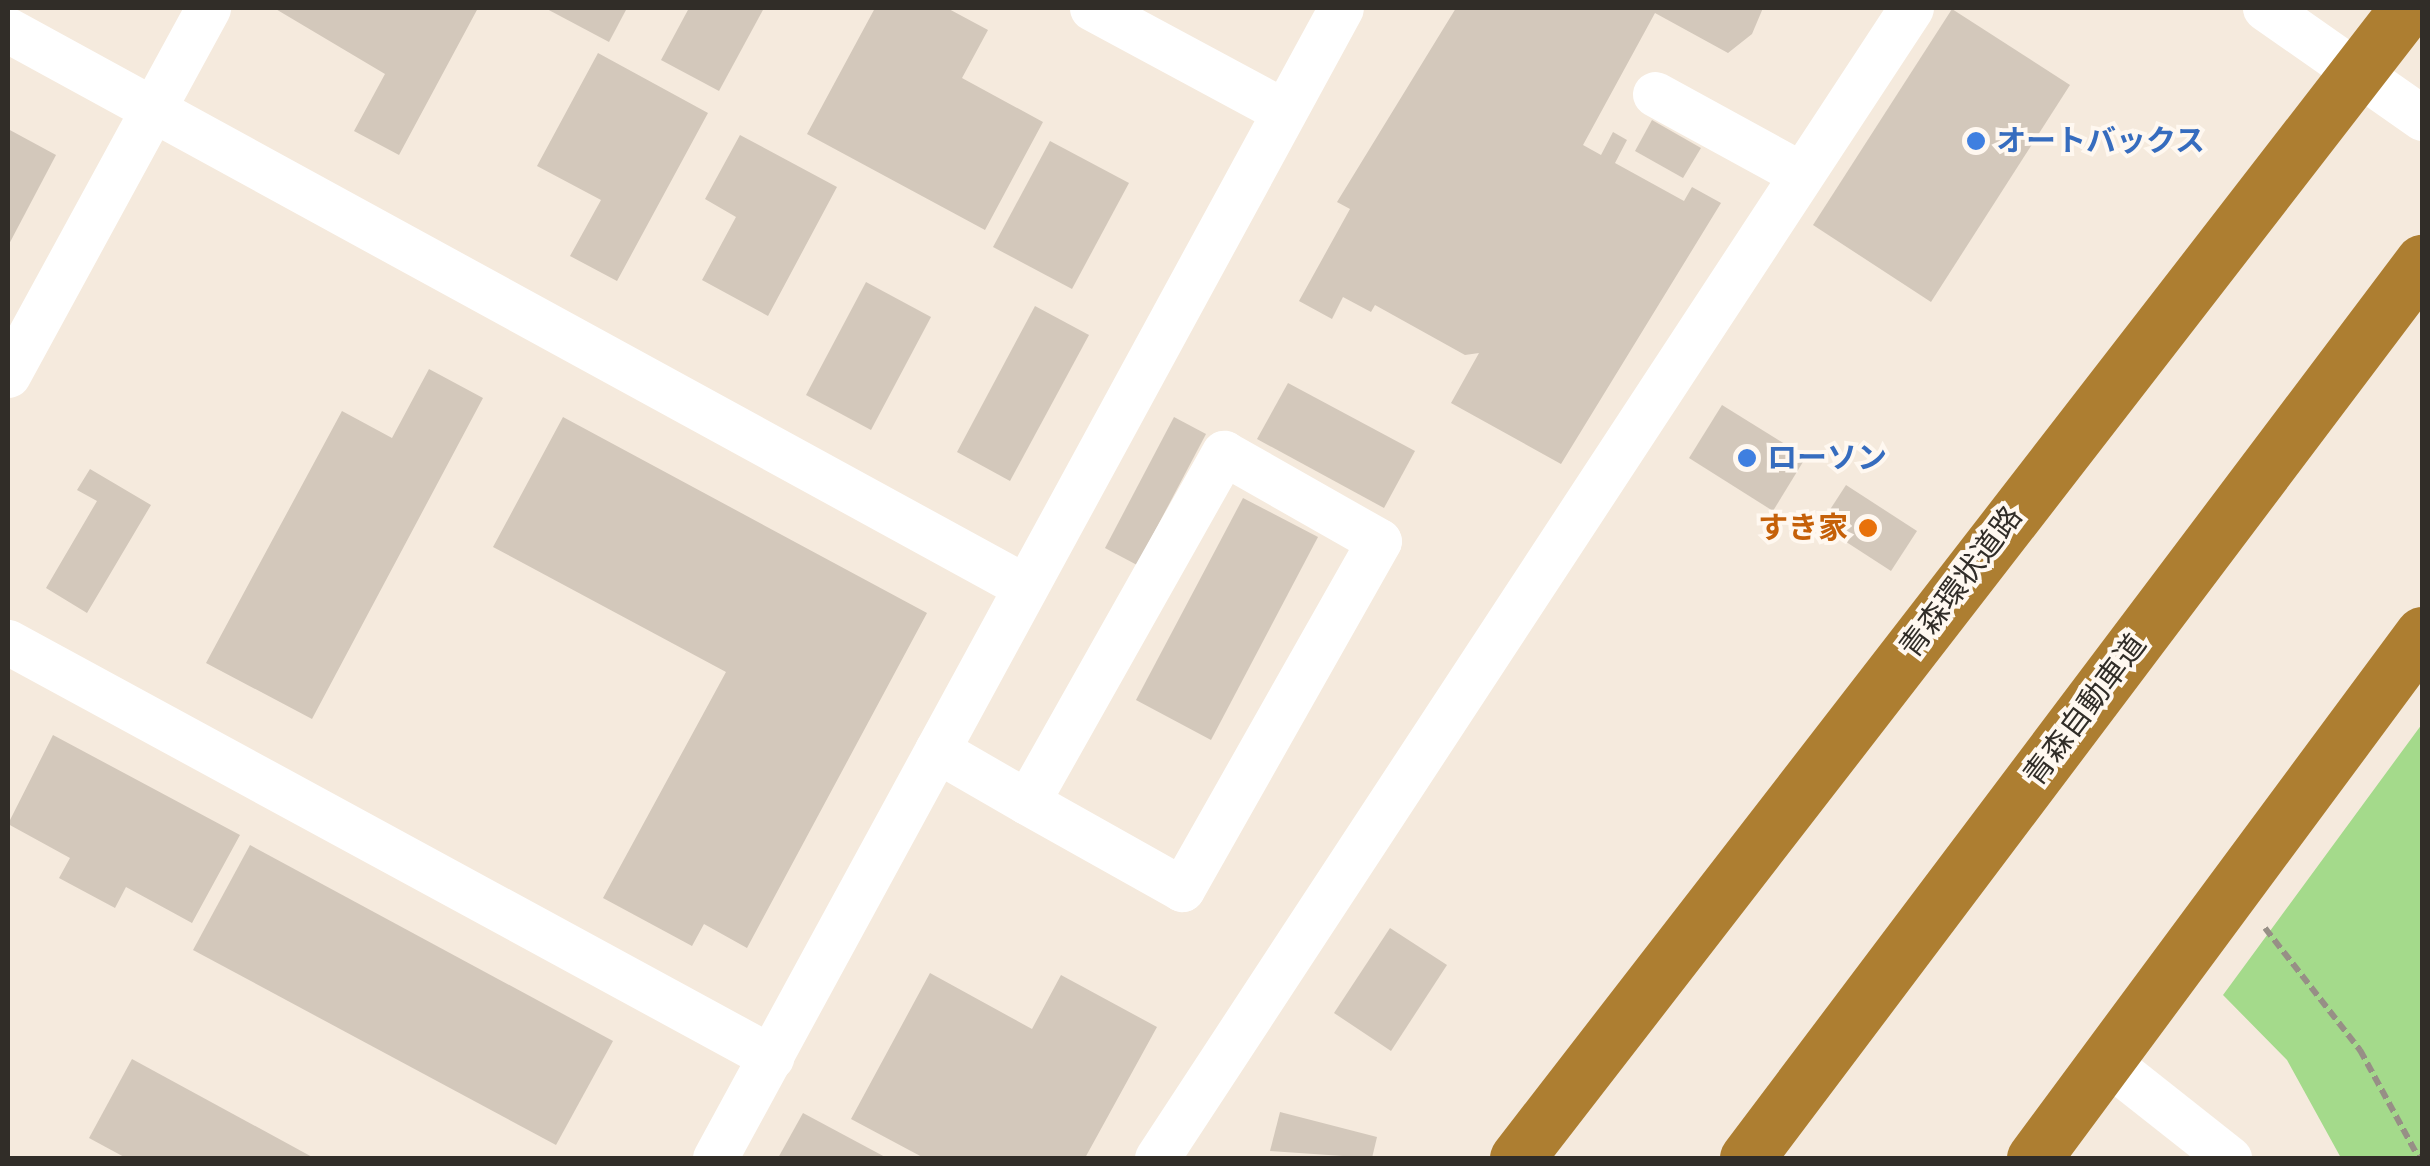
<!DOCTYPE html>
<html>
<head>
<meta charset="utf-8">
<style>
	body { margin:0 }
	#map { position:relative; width:2430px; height:1166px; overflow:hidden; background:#f5eadd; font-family:"Fira Sans","Noto Sans JP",sans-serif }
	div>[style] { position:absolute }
	.green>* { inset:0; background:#a4da8b }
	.building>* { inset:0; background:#d3c8bb }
	.path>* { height:6px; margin-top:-3px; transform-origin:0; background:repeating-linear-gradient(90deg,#978f86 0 10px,transparent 0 15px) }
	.minor>* { height:45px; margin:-22.5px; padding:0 22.5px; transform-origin:22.5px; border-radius:22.5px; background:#fff }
	.highway>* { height:55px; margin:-27.5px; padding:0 27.5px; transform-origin:27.5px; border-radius:27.5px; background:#ad7e31 }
	.dots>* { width:28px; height:28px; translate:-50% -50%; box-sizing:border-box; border:5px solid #fff8f0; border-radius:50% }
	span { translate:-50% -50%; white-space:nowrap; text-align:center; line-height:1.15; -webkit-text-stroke:8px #fff8f0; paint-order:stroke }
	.shop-label { font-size:30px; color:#366cbe; font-weight:700 }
	.left { translate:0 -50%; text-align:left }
	.food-label { font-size:30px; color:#c56008; font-weight:700 }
	.right { translate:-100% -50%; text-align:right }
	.street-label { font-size:30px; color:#312d28 }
	.frame { position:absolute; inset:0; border:10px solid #312d28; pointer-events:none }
</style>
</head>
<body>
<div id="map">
	<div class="green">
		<div style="clip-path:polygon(2422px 724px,2422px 1158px,2341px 1158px,2287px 1060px,2223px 995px)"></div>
	</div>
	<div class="building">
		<div style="clip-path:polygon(274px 8px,478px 8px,399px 155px,354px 131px,385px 74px)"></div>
		<div style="clip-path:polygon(545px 8px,627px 8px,609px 42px)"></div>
		<div style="clip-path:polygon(689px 8px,764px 8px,719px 91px,661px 60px)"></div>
		<div style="clip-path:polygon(875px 8px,947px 8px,988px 30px,962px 78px,1043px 122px,985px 230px,807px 134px)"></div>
		<div style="clip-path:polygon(1456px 8px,1763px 8px,1752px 34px,1728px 53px,1655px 13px,1583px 145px,1601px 155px,1613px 132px,1627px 140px,1615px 163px,1684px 201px,1692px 187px,1721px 203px,1561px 464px,1451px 403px,1479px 353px,1465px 355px,1375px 305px,1371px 312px,1343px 297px,1332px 319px,1299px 301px,1350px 209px,1337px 202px)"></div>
		<div style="clip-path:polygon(1952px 9px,2070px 85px,1931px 302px,1813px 225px)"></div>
		<div style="clip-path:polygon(598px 53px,708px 113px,617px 281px,570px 256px,601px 200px,537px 166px)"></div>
		<div style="clip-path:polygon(1652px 120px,1701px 148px,1683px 178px,1635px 151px)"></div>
		<div style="clip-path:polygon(8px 129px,56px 155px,8px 246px)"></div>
		<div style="clip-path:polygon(740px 135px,837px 187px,768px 316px,702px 280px,736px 217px,705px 199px)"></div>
		<div style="clip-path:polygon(1050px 141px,1129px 183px,1072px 289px,993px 247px)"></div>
		<div style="clip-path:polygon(866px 282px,931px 317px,871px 430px,806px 395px)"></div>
		<div style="clip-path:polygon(1035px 306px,1089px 335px,1010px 481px,957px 452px)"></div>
		<div style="clip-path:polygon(429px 369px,483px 398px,312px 719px,206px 663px,342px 411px,392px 438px)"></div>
		<div style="clip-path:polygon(1288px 383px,1415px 451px,1384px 508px,1257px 439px)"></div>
		<div style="clip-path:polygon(1722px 405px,1806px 457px,1773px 511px,1689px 458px)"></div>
		<div style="clip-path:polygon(563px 417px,927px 613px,747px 948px,704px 924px,692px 946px,603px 898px,726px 672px,493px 547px)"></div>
		<div style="clip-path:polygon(1174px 417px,1206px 434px,1137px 565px,1105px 548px)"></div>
		<div style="clip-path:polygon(90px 469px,151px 505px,87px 613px,46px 588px,97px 501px,77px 490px)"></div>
		<div style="clip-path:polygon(1846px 485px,1917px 531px,1891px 571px,1820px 525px)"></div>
		<div style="clip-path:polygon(1243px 498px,1318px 537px,1211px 740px,1136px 700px)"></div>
		<div style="clip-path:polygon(53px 735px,240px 835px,192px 923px,126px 887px,115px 908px,59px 878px,70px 858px,8px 824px)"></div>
		<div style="clip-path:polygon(250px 845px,613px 1041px,556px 1145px,193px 950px)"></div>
		<div style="clip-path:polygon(1390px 928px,1447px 965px,1391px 1051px,1334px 1013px)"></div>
		<div style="clip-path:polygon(930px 973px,1032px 1029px,1061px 975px,1157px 1027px,1085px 1158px,924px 1158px,851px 1119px)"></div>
		<div style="clip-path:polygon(132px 1059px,314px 1158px,126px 1158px,89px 1138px)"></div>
		<div style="clip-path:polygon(1280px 1112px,1377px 1137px,1372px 1158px,1270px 1151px)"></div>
		<div style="clip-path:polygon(803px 1113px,887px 1158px,778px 1158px)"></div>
	</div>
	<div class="path">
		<div style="left:2265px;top:928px;width:155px;rotate:52.1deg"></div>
		<div style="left:2360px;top:1050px;width:123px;rotate:61.4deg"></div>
	</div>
	<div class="minor">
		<div style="left:1092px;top:8px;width:217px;rotate:28.3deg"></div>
		<div style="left:2265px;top:8px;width:192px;rotate:35deg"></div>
		<div style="left:8px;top:30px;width:1158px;rotate:28.69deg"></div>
		<div style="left:1655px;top:94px;width:166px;rotate:28.7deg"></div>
		<div style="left:8px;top:375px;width:418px;rotate:-61.4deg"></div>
		<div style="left:8px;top:642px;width:869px;rotate:28.54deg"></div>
		<div style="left:937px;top:750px;width:104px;rotate:30deg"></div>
		<div style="left:1027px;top:802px;width:401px;rotate:-60.6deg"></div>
		<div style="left:1224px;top:453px;width:178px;rotate:29.6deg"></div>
		<div style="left:1379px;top:541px;width:400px;rotate:119.5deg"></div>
		<div style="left:1182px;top:889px;width:178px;rotate:-150.7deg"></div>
		<div style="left:2106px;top:1061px;width:157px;rotate:38.3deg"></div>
		<div style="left:715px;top:1158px;width:1309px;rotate:-61.44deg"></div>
		<div style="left:1157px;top:1158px;width:1375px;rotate:-56.75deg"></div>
	</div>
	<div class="highway">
		<div style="left:1517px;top:1158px;width:1454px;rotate:-52.26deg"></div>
		<div style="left:1747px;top:1158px;width:1122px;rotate:-53.01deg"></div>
		<div style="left:2034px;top:1158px;width:652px;rotate:-53.48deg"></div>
	</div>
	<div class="dots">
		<div style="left:1976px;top:141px;background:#3f7fe0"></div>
		<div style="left:1747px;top:458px;background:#3f7fe0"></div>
		<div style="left:1868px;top:528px;background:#e8710a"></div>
	</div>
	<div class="shop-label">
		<span class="left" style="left:1996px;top:141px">オートバックス</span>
		<span class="left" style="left:1767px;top:458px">ローソン</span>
	</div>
	<div class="food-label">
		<span class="right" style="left:1848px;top:528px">すき家</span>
	</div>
	<div class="street-label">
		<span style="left:1961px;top:582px;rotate:-53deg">青森環状道路</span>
		<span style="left:2085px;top:710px;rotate:-53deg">青森自動車道</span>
	</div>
	<div class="frame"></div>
</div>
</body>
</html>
